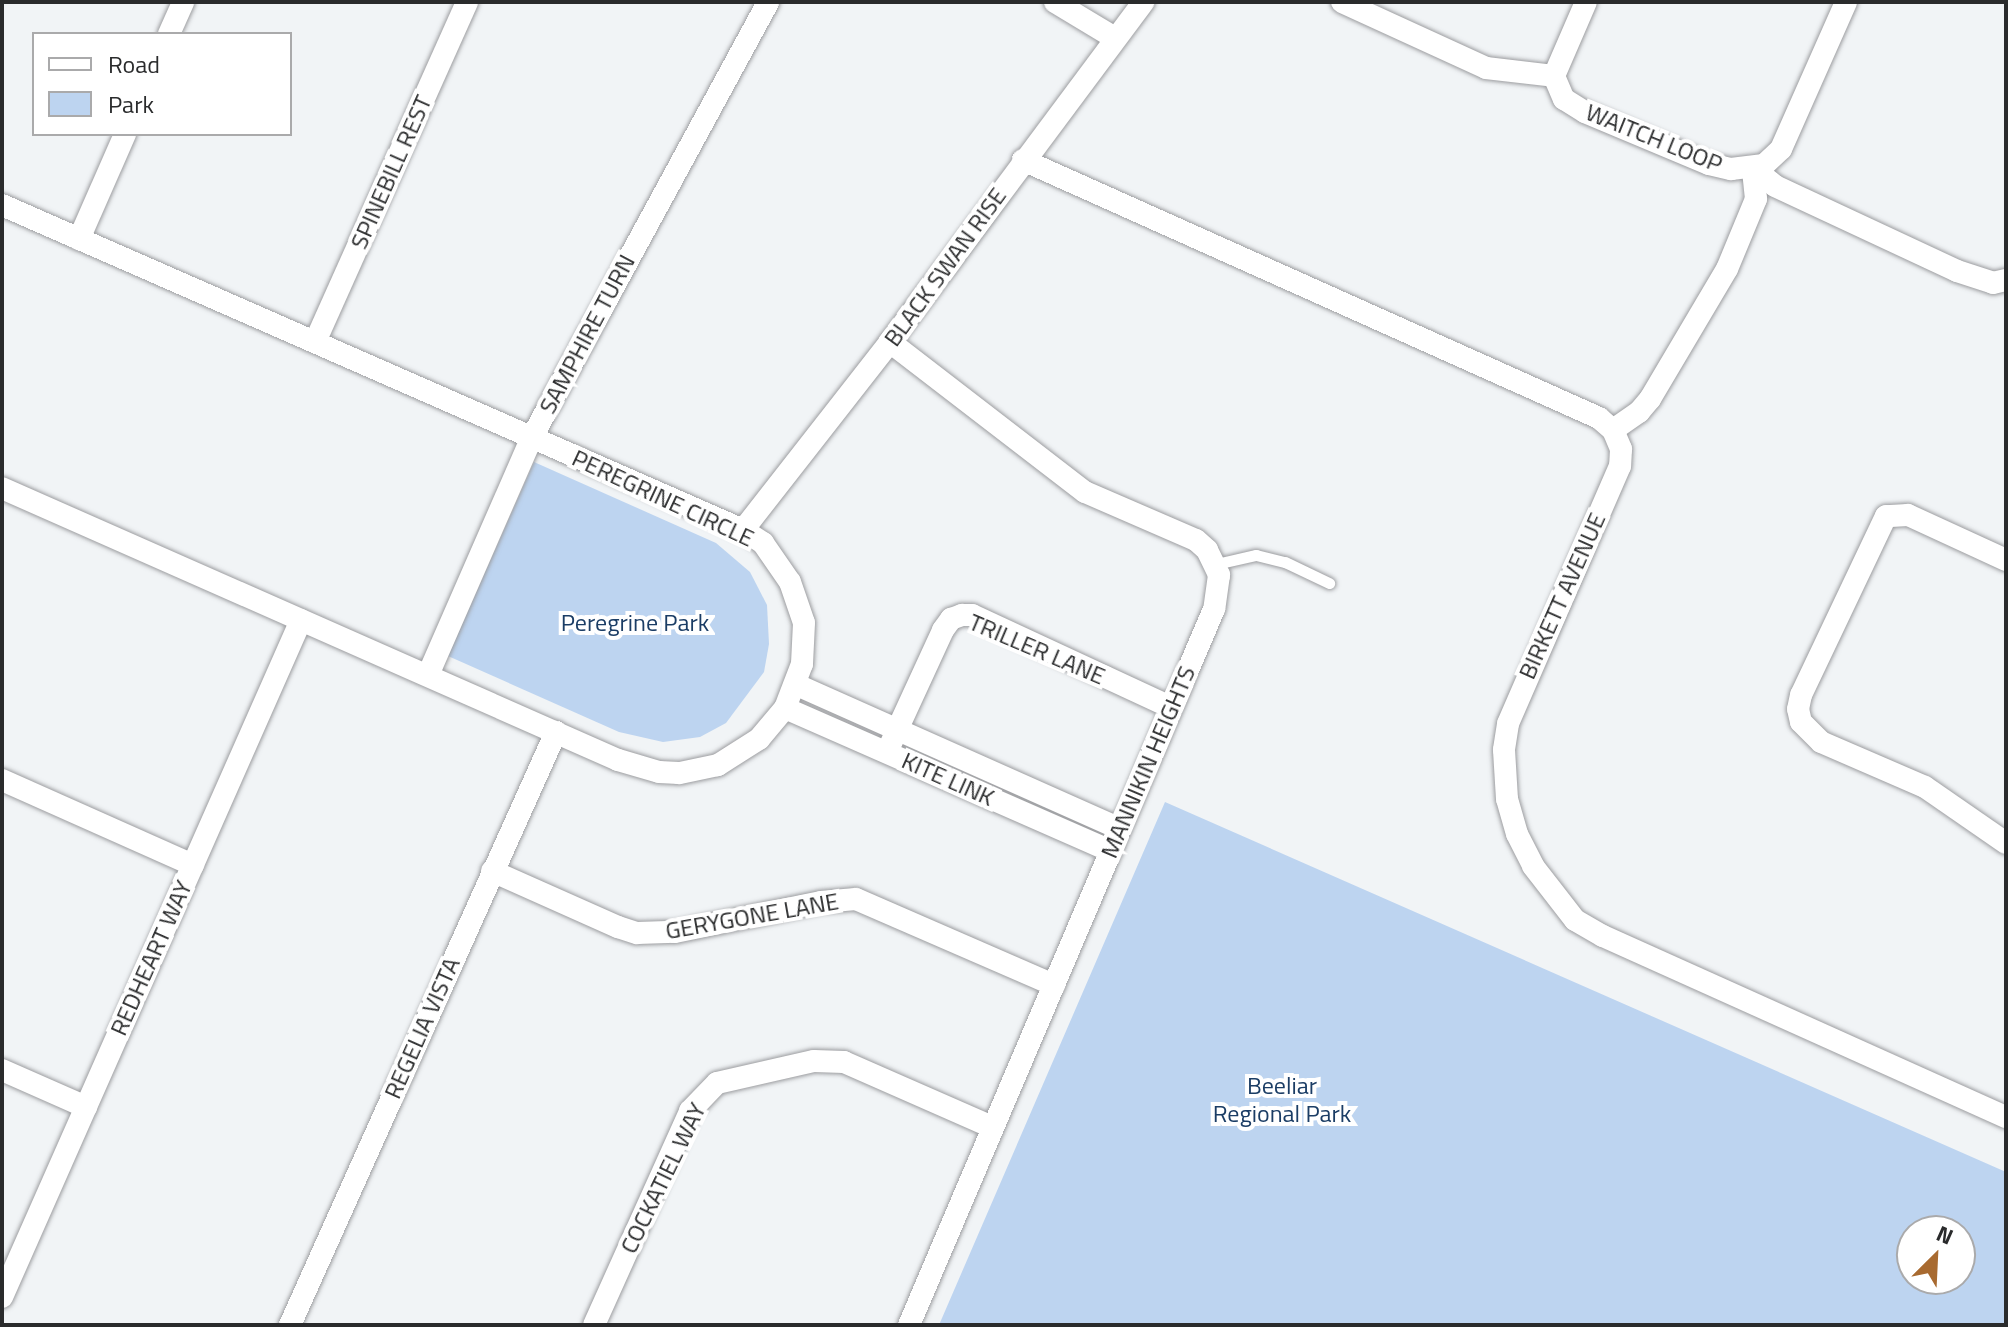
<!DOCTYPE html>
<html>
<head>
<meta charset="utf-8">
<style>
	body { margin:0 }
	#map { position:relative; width:2008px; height:1327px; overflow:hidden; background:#f1f4f6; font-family:"Titillium Web",sans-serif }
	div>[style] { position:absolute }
	.green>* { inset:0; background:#bdd4f0 }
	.roads { filter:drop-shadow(0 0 2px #9c9da0) drop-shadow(0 0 2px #9c9da0) }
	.service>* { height:11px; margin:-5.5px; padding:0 5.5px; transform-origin:5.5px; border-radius:5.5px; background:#fff }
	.minor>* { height:22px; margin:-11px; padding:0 11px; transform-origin:11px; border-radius:11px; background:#fff }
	span { translate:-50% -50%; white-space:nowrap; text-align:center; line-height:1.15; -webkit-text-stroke:8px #fff; paint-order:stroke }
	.street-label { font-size:24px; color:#2a2b2c }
	.park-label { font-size:24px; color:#1b3d65 }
	.frame { position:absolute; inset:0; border:4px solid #2a2b2c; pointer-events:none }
	.legend { position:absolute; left:32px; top:32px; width:260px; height:104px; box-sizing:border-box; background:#fff; border:2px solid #aaaaab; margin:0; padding:10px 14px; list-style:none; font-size:24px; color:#2a2b2c }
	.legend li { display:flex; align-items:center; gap:16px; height:40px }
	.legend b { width:40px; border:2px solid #aaaaab }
	.north { position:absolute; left:1896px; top:1215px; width:80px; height:80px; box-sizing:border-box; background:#fff; border:2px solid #aaaaab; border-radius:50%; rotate:24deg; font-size:22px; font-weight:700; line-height:32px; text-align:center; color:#2a2b2c }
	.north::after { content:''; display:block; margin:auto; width:28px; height:36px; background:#a86a30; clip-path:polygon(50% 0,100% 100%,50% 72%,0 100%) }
</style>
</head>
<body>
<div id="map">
	<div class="green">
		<div style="clip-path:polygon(534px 462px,716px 543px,750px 572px,767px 605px,769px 644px,764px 672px,726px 723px,700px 737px,663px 742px,619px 732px,448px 656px)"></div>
		<div style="clip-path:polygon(evenodd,1165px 802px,2006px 1172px,2006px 1325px,939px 1325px,1165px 802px,1912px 1231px,1960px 1231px,1960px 1279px,1912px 1279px,1912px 1231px)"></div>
	</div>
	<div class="roads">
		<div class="service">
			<div style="left:1216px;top:564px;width:41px;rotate:-12.7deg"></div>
			<div style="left:1256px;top:555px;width:30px;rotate:14deg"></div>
			<div style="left:1285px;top:562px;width:49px;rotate:25.5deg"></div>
		</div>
		<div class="minor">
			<div style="left:1055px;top:2px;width:70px;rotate:31deg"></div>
			<div style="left:1342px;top:2px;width:158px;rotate:24.6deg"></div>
			<div style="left:1486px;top:68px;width:68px;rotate:6.7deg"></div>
			<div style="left:1586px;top:2px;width:81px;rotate:113.4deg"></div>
			<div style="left:1554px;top:76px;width:25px;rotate:67deg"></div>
			<div style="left:1564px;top:99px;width:25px;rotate:32deg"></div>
			<div style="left:1585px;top:112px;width:134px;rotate:22.8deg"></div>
			<div style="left:1709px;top:164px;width:23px;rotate:13deg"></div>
			<div style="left:1731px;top:169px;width:33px;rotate:-7deg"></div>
			<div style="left:1764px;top:165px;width:23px;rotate:-43deg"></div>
			<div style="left:1781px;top:149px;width:161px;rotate:-66.1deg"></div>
			<div style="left:169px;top:34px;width:35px;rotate:-66deg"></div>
			<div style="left:1023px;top:160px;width:631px;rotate:24.13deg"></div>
			<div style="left:1599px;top:418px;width:18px;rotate:41deg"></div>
			<div style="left:1613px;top:430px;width:21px;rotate:67deg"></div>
			<div style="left:1621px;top:449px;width:17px;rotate:93deg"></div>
			<div style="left:1620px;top:466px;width:281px;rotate:113.5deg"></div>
			<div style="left:1508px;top:724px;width:26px;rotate:99deg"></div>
			<div style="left:1504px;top:750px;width:49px;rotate:86.5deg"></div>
			<div style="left:1507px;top:799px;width:36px;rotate:74deg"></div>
			<div style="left:1517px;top:834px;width:36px;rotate:63deg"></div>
			<div style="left:1533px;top:866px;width:68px;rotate:52.1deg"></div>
			<div style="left:1575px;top:920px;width:32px;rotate:30deg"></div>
			<div style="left:1603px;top:936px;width:442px;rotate:24.2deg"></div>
			<div style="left:1753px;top:168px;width:28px;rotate:39deg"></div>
			<div style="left:1775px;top:186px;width:201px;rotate:25deg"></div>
			<div style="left:1957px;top:271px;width:38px;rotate:18deg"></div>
			<div style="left:1993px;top:283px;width:13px;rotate:-13deg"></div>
			<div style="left:2px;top:205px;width:809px;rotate:23.68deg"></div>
			<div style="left:743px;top:530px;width:24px;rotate:33deg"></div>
			<div style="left:763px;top:543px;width:47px;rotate:55.3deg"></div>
			<div style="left:790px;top:582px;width:43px;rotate:71.1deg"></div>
			<div style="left:804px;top:623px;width:41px;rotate:92.8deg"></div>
			<div style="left:802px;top:664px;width:47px;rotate:111.1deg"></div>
			<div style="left:785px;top:708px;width:40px;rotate:130deg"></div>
			<div style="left:759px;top:739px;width:49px;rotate:147.6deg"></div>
			<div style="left:718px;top:765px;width:40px;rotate:168deg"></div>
			<div style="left:679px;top:773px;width:20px;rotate:-177deg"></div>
			<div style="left:659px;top:772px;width:43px;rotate:-163.7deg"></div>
			<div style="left:618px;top:760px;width:673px;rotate:-156.18deg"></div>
			<div style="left:79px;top:239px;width:115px;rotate:-66.3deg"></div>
			<div style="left:315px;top:342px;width:372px;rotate:-65.9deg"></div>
			<div style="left:890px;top:342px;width:246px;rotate:37.6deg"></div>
			<div style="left:1085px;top:492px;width:121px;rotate:23.4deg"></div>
			<div style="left:1196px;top:540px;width:15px;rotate:42deg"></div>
			<div style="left:1207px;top:550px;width:28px;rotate:64deg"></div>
			<div style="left:1219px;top:575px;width:34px;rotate:98deg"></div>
			<div style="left:1214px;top:609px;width:778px;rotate:113.07deg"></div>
			<div style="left:1613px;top:430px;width:32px;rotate:-35deg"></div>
			<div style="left:1639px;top:412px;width:17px;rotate:-50deg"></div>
			<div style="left:1650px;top:399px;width:151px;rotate:-59.4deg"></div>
			<div style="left:1727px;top:269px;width:76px;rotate:-67.5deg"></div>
			<div style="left:1756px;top:199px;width:31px;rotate:-96deg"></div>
			<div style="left:743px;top:530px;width:239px;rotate:-52deg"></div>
			<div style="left:890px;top:342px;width:424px;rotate:-53.3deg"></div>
			<div style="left:2006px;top:560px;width:108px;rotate:-155.3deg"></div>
			<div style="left:1908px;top:515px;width:22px;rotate:177deg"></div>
			<div style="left:1886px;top:516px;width:198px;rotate:115.4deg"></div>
			<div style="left:1801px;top:695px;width:14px;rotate:102deg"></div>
			<div style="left:1798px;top:709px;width:13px;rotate:77deg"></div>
			<div style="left:1801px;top:722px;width:28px;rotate:45deg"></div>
			<div style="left:1821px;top:742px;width:113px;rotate:23.4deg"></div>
			<div style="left:1925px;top:787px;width:98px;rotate:34.7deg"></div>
			<div style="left:428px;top:675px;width:257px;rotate:-66.4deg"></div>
			<div style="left:531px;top:439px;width:497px;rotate:-61.5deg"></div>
			<div style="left:797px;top:685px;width:354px;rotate:24deg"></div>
			<div style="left:785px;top:708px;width:356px;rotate:23.7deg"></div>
			<div style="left:887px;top:752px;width:134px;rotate:-65.3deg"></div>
			<div style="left:943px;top:630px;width:14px;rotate:-54deg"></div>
			<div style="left:951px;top:619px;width:12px;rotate:-20deg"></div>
			<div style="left:962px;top:615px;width:10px"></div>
			<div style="left:972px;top:615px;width:218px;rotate:24.9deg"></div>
			<div style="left:2px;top:780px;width:209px;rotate:24deg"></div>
			<div style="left:492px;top:871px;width:138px;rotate:24deg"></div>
			<div style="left:618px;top:927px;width:20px;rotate:18deg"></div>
			<div style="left:637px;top:933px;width:38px;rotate:-2deg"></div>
			<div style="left:675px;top:932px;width:149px;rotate:-11.6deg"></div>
			<div style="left:821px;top:902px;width:35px;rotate:-5deg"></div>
			<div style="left:856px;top:899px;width:216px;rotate:23.5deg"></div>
			<div style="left:2px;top:1070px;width:92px;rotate:23.8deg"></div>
			<div style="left:2px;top:1297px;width:740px;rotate:-66.17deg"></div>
			<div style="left:290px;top:1325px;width:650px;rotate:-65.84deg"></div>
			<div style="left:594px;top:1325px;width:235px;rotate:-65.8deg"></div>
			<div style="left:690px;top:1111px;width:39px;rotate:-46deg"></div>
			<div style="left:717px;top:1083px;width:99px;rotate:-12.8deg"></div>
			<div style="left:814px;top:1061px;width:30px;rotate:2deg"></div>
			<div style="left:844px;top:1062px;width:162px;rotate:23.7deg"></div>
		</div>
	</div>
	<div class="street-label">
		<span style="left:1654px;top:138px;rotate:22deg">WAITCH LOOP</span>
		<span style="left:391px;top:172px;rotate:-66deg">SPINEBILL REST</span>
		<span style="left:945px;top:267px;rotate:-54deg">BLACK SWAN RISE</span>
		<span style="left:587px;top:334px;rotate:-62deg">SAMPHIRE TURN</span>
		<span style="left:663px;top:498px;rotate:25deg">PEREGRINE CIRCLE</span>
		<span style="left:1562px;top:596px;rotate:-66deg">BIRKETT AVENUE</span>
		<span style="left:1037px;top:649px;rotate:23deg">TRILLER LANE</span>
		<span style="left:1148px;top:762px;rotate:-67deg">MANNIKIN HEIGHTS</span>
		<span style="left:948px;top:779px;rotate:24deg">KITE LINK</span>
		<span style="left:752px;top:916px;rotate:-10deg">GERYGONE LANE</span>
		<span style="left:151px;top:958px;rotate:-66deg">REDHEART WAY</span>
		<span style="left:422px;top:1028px;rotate:-66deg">REGELIA VISTA</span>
		<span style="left:663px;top:1178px;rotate:-64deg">COCKATIEL WAY</span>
	</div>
	<div class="park-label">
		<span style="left:635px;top:623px">Peregrine Park</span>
		<span style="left:1282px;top:1100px">Beeliar<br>Regional Park</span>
	</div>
	<div class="frame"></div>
	<ul class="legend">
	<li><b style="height:10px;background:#fff"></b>Road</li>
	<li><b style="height:22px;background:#bdd4f0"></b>Park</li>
	</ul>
	<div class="north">N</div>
</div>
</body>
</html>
